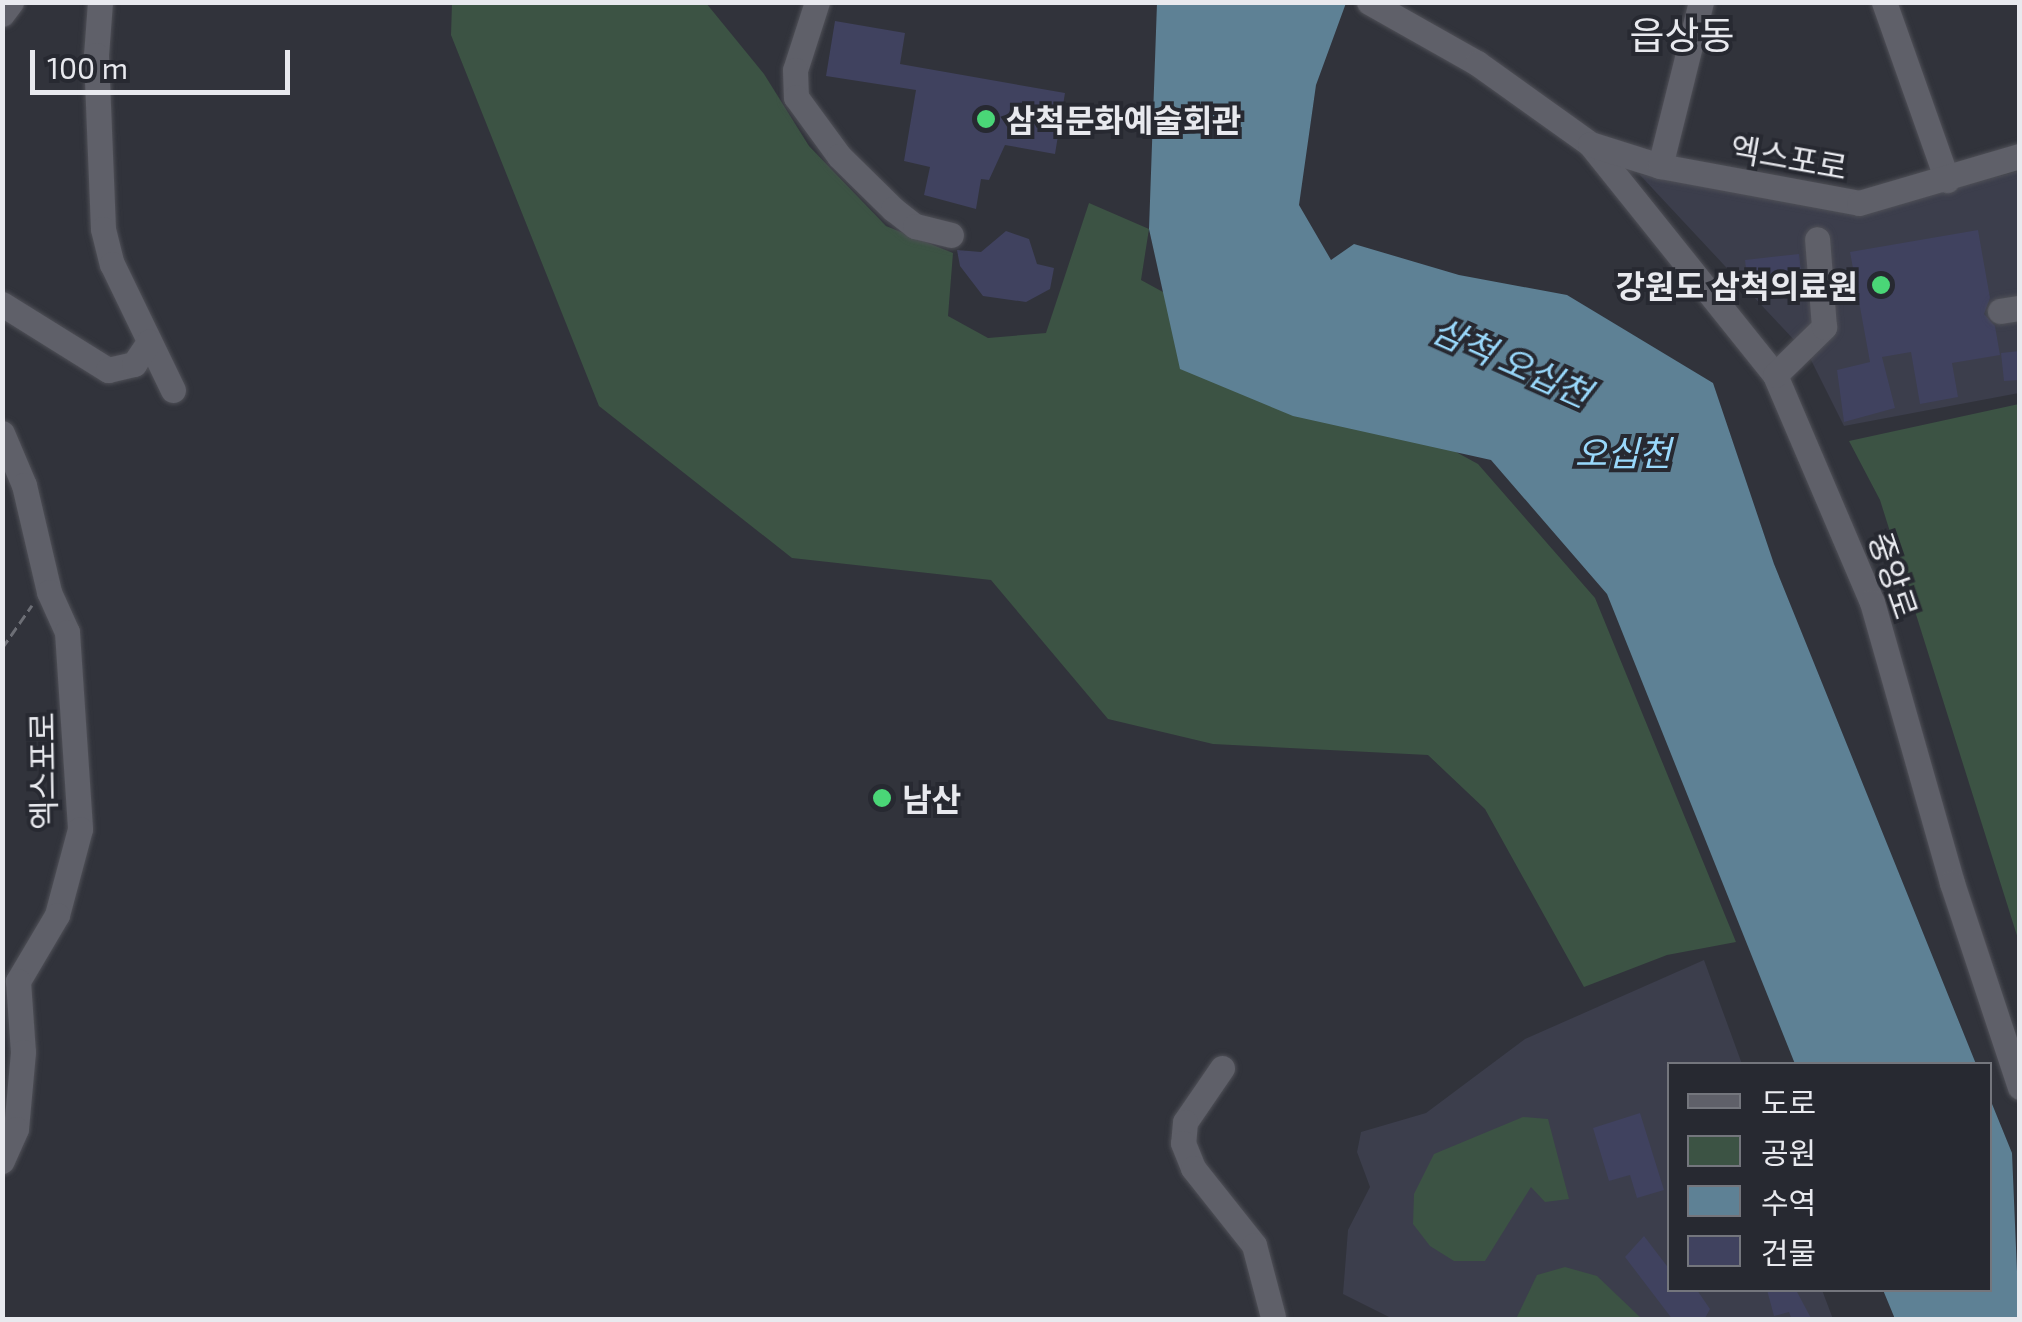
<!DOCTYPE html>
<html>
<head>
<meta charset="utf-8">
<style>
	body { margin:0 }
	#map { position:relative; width:2022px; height:1322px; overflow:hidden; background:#31333b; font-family:"Exo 2","Noto Sans KR",sans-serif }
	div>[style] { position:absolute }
	.built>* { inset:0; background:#3c3e4c }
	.green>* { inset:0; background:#3c5344 }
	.water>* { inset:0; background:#5e8195 }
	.building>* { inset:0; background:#40425f }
	.path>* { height:2.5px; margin-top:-1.25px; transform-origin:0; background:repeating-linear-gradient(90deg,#6d6f76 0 10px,transparent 0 15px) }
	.roads { filter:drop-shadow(0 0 2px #4f5057) drop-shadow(0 0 2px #4f5057) }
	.minor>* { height:25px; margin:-12.5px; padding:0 12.5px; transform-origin:12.5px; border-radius:12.5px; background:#5f6069 }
	.dots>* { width:28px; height:28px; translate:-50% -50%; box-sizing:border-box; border:5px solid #272931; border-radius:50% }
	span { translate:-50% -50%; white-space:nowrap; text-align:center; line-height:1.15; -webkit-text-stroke:8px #272931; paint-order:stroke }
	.poi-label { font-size:32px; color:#e8e9ee; font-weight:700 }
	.left { translate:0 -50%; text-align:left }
	.right { translate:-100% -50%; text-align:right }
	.street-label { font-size:32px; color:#e8e9ee }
	.water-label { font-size:35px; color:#99d8fb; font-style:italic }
	.quarter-label { font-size:38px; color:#e8e9ee }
	.frame { position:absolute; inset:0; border:5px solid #e8e9ee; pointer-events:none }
	.legend { position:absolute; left:1667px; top:1062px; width:325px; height:230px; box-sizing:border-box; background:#272931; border:2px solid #74767d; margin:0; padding:12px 18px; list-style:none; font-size:30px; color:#e8e9ee }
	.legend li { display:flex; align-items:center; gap:20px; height:50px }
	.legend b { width:50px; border:2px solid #74767d }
	.scale { position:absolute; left:30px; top:50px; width:260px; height:45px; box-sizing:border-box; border:5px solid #e8e9ee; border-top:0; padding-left:12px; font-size:30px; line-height:35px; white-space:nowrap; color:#e8e9ee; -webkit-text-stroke:8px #272931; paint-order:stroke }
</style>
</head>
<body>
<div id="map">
	<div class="built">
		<div style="clip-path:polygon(2019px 171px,2019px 393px,1844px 426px,1809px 356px,1639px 174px,1854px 214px)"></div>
		<div style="clip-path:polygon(1704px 960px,1742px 1064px,1670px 1064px,1670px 1290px,1822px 1290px,1833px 1319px,1393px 1319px,1343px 1294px,1348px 1230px,1370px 1187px,1357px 1152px,1361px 1132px,1426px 1113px,1525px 1039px)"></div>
	</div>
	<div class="green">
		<div style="clip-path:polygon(452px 3px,706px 3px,764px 74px,809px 146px,886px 226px,953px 253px,948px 316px,988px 338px,1046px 333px,1089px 203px,1149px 229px,1141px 280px,1478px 464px,1595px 598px,1736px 942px,1667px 955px,1584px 987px,1485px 809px,1428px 755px,1213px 744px,1108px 719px,991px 580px,792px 558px,599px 406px,451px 35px)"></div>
		<div style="clip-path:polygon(2019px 404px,2020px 404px,2019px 942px,1880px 500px,1849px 441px)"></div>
		<div style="clip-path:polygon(1523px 1117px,1548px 1119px,1569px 1199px,1545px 1202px,1531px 1187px,1485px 1261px,1454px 1261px,1430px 1246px,1413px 1224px,1414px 1194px,1434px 1154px)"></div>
		<div style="clip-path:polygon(1565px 1267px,1597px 1276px,1642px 1319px,1516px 1319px,1537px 1275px)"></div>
	</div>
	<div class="water">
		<div style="clip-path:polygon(1157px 3px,1346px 3px,1316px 85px,1299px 205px,1331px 260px,1354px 244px,1459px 275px,1567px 295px,1713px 383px,1774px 564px,1976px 1064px,1795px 1064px,1607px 594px,1491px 460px,1293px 416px,1180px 369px,1149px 229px)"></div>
		<div style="clip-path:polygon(1990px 1099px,2012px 1153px,2019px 1319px,1895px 1319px,1883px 1290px,1990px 1290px)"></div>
	</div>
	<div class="building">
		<div style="clip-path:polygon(835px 21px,905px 33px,900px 64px,1065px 93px,1055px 154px,1005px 145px,989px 180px,981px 179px,976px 209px,924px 195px,930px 167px,904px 161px,916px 90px,826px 76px)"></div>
		<div style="clip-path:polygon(1978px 230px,1990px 298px,1984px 314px,1995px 326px,2000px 355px,1952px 363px,1958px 397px,1920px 404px,1911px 352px,1882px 357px,1895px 408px,1844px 422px,1837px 370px,1870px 362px,1850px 252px)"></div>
		<div style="clip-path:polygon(1006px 231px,1029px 239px,1037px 264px,1054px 268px,1050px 289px,1026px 302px,983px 296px,960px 266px,957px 250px,981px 252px)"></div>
		<div style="clip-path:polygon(1799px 254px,1802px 280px,1748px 287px,1745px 260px)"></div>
		<div style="clip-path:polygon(2020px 351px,2020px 380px,2004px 381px,2001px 353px)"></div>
		<div style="clip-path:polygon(1640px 1113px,1664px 1190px,1637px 1198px,1630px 1175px,1609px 1181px,1593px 1128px)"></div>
		<div style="clip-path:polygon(1644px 1236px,1670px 1270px,1670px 1290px,1697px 1290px,1710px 1309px,1704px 1320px,1673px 1320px,1625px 1257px)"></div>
		<div style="clip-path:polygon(1767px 1290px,1796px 1290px,1812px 1320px,1792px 1320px,1789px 1312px,1774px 1316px)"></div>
	</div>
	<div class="path">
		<div style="left:2px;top:648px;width:52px;rotate:-55.1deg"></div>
	</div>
	<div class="roads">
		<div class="minor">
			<div style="left:100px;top:2px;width:53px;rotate:94.3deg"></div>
			<div style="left:96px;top:55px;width:174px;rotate:87.7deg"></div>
			<div style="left:103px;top:229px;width:36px;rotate:76deg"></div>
			<div style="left:112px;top:264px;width:140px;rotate:64.2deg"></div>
			<div style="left:817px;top:2px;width:71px;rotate:107.9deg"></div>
			<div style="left:795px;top:70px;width:27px;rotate:88deg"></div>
			<div style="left:796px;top:97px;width:73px;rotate:53.9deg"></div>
			<div style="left:839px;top:156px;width:76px;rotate:44.5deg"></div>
			<div style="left:893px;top:209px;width:28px;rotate:38deg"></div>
			<div style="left:915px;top:226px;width:37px;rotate:14deg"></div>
			<div style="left:1369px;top:2px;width:124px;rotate:29.5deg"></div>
			<div style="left:1477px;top:63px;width:139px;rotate:35.6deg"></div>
			<div style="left:1590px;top:144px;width:296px;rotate:51.3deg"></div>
			<div style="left:1775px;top:375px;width:247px;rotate:66.9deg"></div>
			<div style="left:1872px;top:602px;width:292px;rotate:74.1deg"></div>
			<div style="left:1952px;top:883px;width:215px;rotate:71.6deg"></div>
			<div style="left:1884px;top:2px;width:189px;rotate:70.5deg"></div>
			<div style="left:2px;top:14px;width:15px;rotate:-53deg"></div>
			<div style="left:1590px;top:144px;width:73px;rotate:17.4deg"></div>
			<div style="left:1660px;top:166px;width:202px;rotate:10.5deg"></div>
			<div style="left:1859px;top:203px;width:168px;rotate:-16.3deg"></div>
			<div style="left:1660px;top:166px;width:169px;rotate:-76deg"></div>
			<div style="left:2px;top:304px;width:125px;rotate:31.9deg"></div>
			<div style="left:108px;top:370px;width:27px;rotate:-13deg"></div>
			<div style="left:134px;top:364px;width:27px;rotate:-56deg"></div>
			<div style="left:2000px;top:311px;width:20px;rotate:-9deg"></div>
			<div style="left:1775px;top:375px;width:69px;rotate:-44.4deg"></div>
			<div style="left:1824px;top:327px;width:88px;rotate:-94.5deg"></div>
			<div style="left:2px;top:433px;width:56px;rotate:67.1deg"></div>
			<div style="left:24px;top:485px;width:110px;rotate:76.8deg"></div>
			<div style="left:49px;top:592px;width:44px;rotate:65.8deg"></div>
			<div style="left:67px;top:632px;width:197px;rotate:86.2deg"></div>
			<div style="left:80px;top:829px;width:89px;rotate:105deg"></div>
			<div style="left:57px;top:915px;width:77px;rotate:120.6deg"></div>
			<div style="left:18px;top:981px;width:71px;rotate:86deg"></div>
			<div style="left:23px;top:1052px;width:77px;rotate:95.2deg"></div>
			<div style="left:16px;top:1129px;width:35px;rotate:114deg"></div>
			<div style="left:1222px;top:1068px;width:65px;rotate:124.4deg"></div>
			<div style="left:1185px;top:1122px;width:21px;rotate:95deg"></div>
			<div style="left:1183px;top:1143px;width:27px;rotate:68deg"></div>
			<div style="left:1193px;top:1168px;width:98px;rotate:51.6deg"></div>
			<div style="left:1254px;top:1245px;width:74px;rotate:75.2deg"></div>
		</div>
	</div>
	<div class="dots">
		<div style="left:986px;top:119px;background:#4ad677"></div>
		<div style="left:1881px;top:285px;background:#4ad677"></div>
		<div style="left:882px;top:798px;background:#4ad677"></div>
	</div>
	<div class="poi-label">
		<span class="left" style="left:1006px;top:119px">삼척문화예술회관</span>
		<span class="right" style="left:1858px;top:285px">강원도 삼척의료원</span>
		<span class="left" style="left:902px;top:798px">남산</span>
	</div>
	<div class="street-label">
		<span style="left:1789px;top:157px;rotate:10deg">엑스포로</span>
		<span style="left:1894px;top:575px;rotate:71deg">중앙로</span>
		<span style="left:42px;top:771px;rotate:-91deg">엑스포로</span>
	</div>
	<div class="water-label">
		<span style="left:1512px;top:361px;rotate:24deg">삼척 오십천</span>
		<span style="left:1623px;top:452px">오십천</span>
	</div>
	<div class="quarter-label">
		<span style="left:1682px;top:35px">읍상동</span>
	</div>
	<div class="frame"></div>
	<ul class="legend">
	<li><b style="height:12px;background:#5f6069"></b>도로</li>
	<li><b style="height:28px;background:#3c5344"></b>공원</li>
	<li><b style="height:28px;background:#5e8195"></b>수역</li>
	<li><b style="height:28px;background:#40425f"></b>건물</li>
	</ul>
	<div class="scale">100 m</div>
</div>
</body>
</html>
